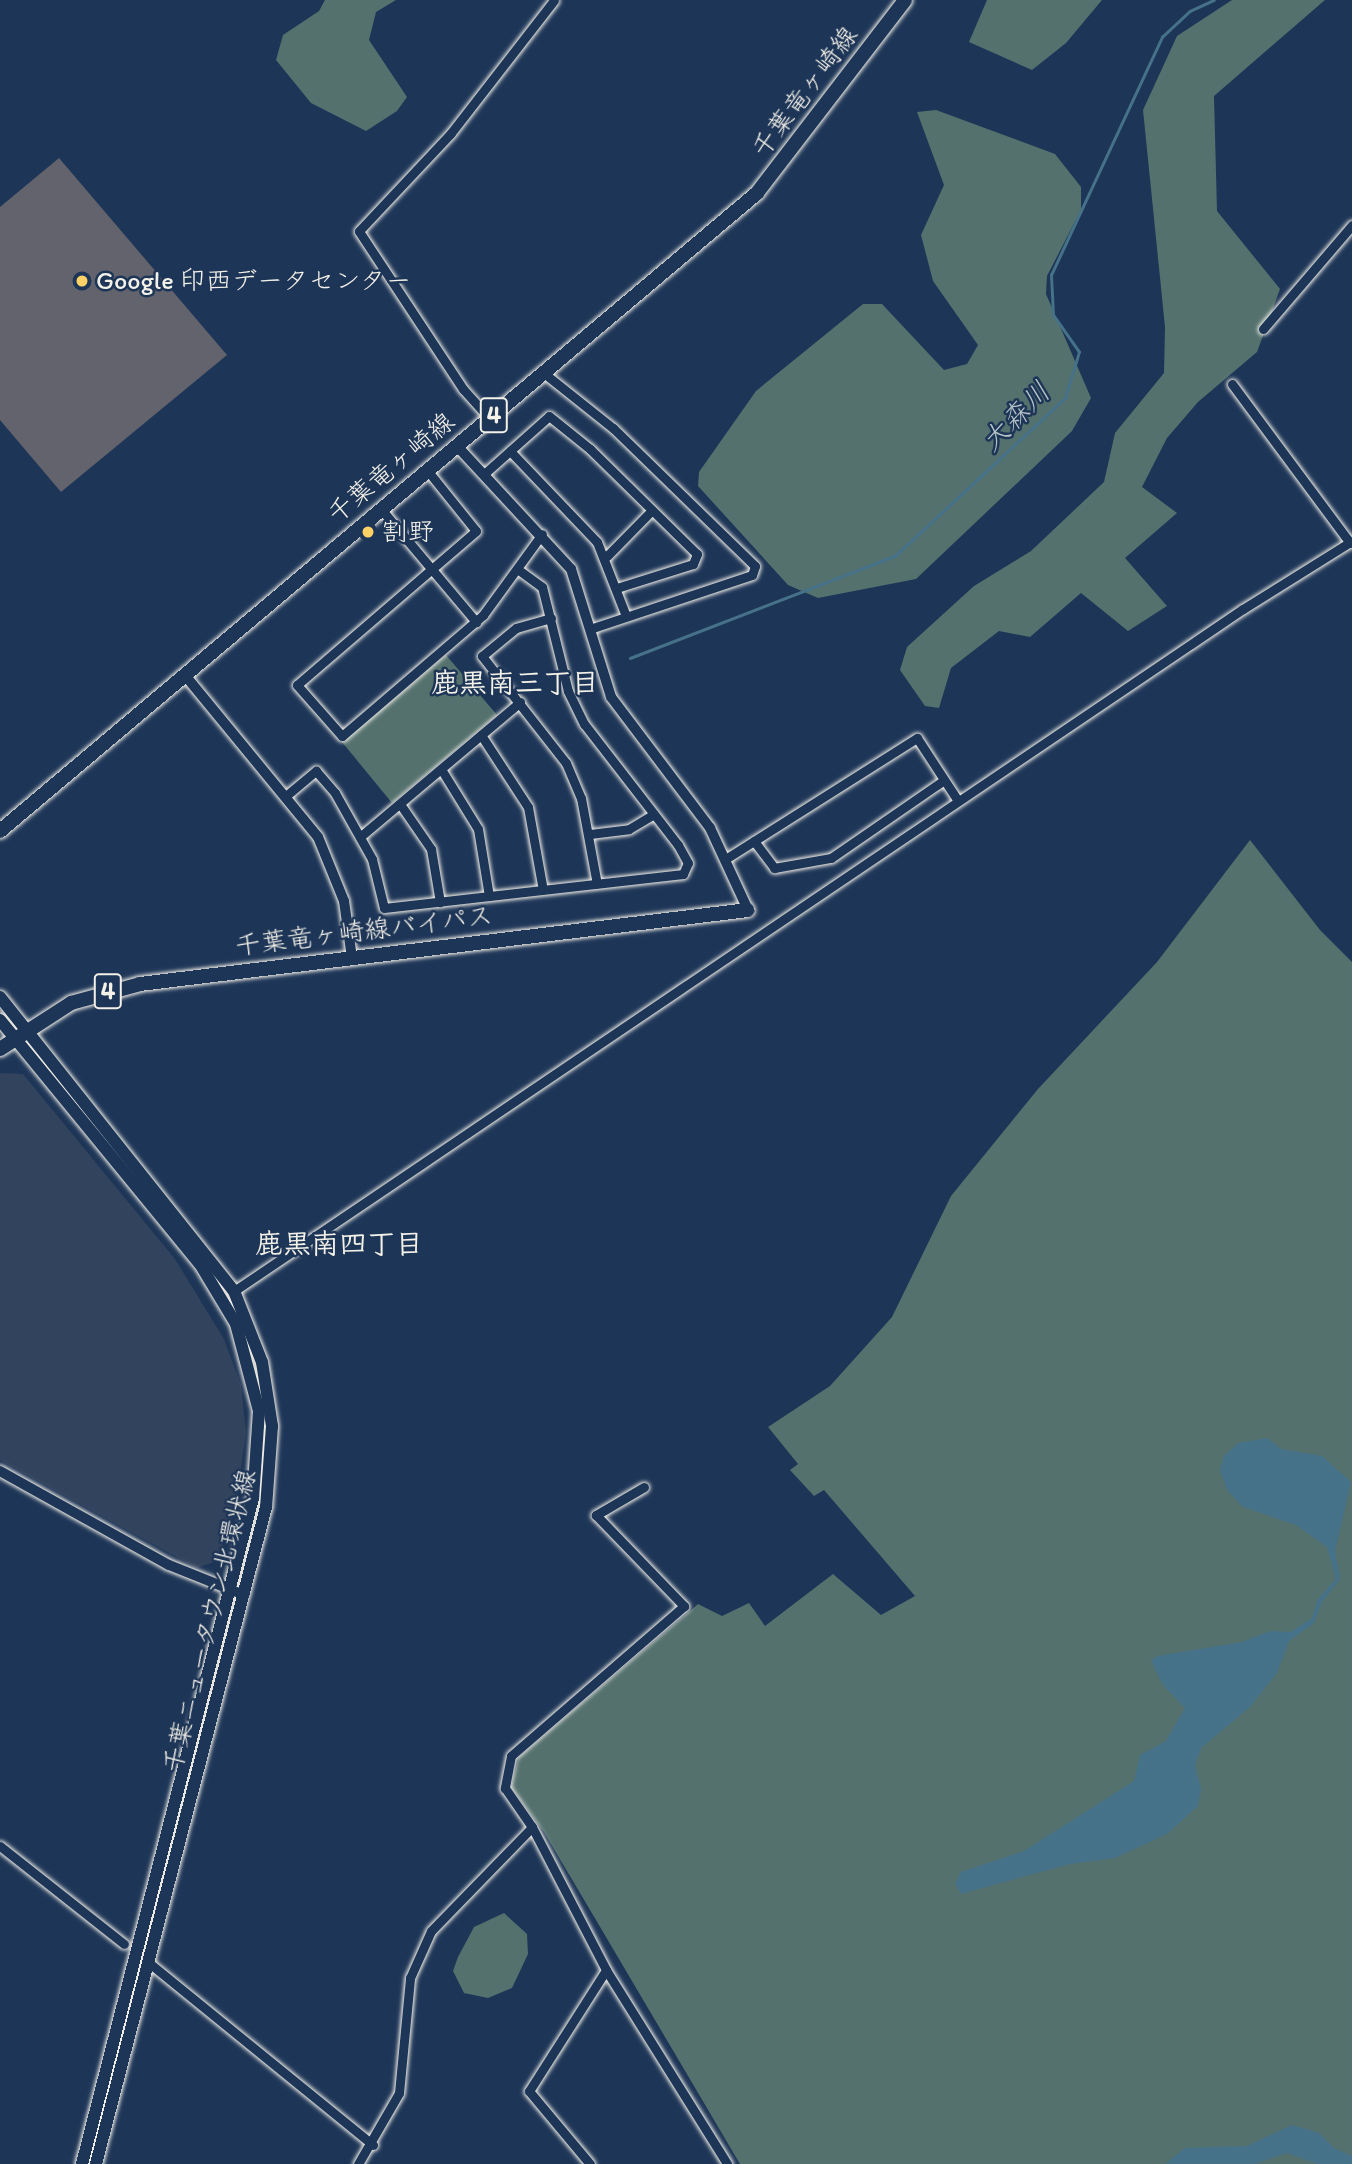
<!DOCTYPE html>
<html>
<head>
<meta charset="utf-8">
<style>
	body { margin:0 }
	#map { position:relative; width:1352px; height:2164px; overflow:hidden; background:#1d3557; font-family:Itim,"Klee One",sans-serif }
	div>[style] { position:absolute }
	.built>* { inset:0; background:#32435d }
	.green>* { inset:0; background:#54716e }
	.water>* { inset:0; background:#457189 }
	.stream>* { height:2.5px; margin:-1.25px; padding:0 1.25px; transform-origin:1.25px; border-radius:1.25px; background:#457189 }
	.building>* { inset:0; background:#62636c }
	.roads { filter:drop-shadow(0 0 2px #f4f1e8) drop-shadow(0 0 2px #f4f1e8) }
	.minor>* { height:9px; margin:-4.5px; padding:0 4.5px; transform-origin:4.5px; border-radius:4.5px; background:#1d3557 }
	.tertiary>* { height:10px; margin:-5px; padding:0 5px; transform-origin:5px; border-radius:5px; background:#1d3557 }
	.secondary>* { height:12px; margin:-6px; padding:0 6px; transform-origin:6px; border-radius:6px; background:#1d3557 }
	.primary>* { height:14px; margin:-7px; padding:0 7px; transform-origin:7px; border-radius:7px; background:#1d3557 }
	.dots>* { width:19px; height:19px; translate:-50% -50%; box-sizing:border-box; border:4px solid #1d3557; border-radius:50% }
	span { translate:-50% -50%; white-space:nowrap; text-align:center; line-height:1.15; -webkit-text-stroke:5px #1d3557; paint-order:stroke }
	.shield-label span { padding:2px 5px; background:#1d3557; border:2px solid; border-radius:5px; -webkit-text-stroke-width:0 }
	.shield-label { font-size:24px; color:#f4f1e8; font-weight:700 }
	.street-label { font-size:26px; color:#f4f1e8 }
	.poi-label { font-size:26px; color:#f4f1e8 }
	.left { translate:0 -50%; text-align:left }
	.water-label { font-size:28px; color:#b7c4c7; font-style:italic }
	.neighbourhood-label { font-size:28px; color:#f4f1e8; font-weight:700 }
</style>
</head>
<body>
<div id="map">
	<div class="built">
		<div style="clip-path:polygon(0 1073px,23px 1074px,175px 1259px,224px 1339px,241px 1385px,246px 1432px,235px 1511px,217px 1561px,197px 1568px,0 1460px)"></div>
	</div>
	<div class="green">
		<div style="clip-path:polygon(325px 0,396px 0,376px 12px,369px 40px,407px 97px,397px 111px,366px 131px,311px 103px,276px 60px,283px 35px,319px 11px)"></div>
		<div style="clip-path:polygon(987px 0,1102px 0,1066px 43px,1032px 70px,969px 42px)"></div>
		<div style="clip-path:polygon(1232px 0,1325px 0,1214px 96px,1217px 211px,1280px 289px,1257px 352px,1198px 402px,1167px 438px,1142px 487px,1177px 513px,1125px 558px,1167px 606px,1128px 631px,1081px 593px,1030px 637px,999px 631px,951px 668px,939px 708px,925px 706px,900px 670px,907px 647px,974px 586px,1031px 551px,1104px 482px,1115px 433px,1164px 373px,1165px 327px,1143px 110px,1177px 36px)"></div>
		<div style="clip-path:polygon(936px 110px,1055px 154px,1081px 187px,1081px 210px,1047px 276px,1046px 294px,1091px 398px,1072px 431px,916px 579px,818px 598px,788px 585px,698px 486px,699px 472px,756px 391px,863px 304px,882px 304px,944px 370px,967px 364px,978px 345px,933px 281px,921px 235px,944px 185px,917px 112px)"></div>
		<div style="clip-path:polygon(446px 655px,497px 715px,392px 803px,342px 742px)"></div>
		<div style="clip-path:polygon(1250px 840px,1320px 930px,1352px 962px,1352px 2164px,740px 2164px,544px 1832px,511px 1787px,519px 1757px,698px 1604px,722px 1616px,749px 1603px,765px 1626px,833px 1574px,881px 1615px,915px 1596px,824px 1490px,814px 1496px,790px 1470px,798px 1464px,768px 1427px,830px 1386px,892px 1317px,951px 1196px,1038px 1089px,1157px 962px)"></div>
		<div style="clip-path:polygon(504px 1913px,527px 1934px,528px 1954px,512px 1988px,488px 1998px,464px 1993px,453px 1971px,458px 1957px,474px 1927px)"></div>
	</div>
	<div class="water">
		<div style="clip-path:polygon(1267px 1438px,1281px 1449px,1322px 1456px,1351px 1482px,1335px 1551px,1340px 1579px,1322px 1602px,1314px 1623px,1289px 1641px,1277px 1673px,1249px 1708px,1201px 1748px,1195px 1765px,1201px 1789px,1198px 1806px,1167px 1834px,1115px 1858px,1070px 1864px,961px 1894px,955px 1883px,961px 1872px,1024px 1851px,1134px 1781px,1140px 1755px,1166px 1741px,1185px 1708px,1163px 1685px,1151px 1661px,1157px 1656px,1242px 1642px,1270px 1631px,1291px 1632px,1312px 1618px,1318px 1599px,1336px 1579px,1327px 1547px,1296px 1525px,1243px 1507px,1227px 1490px,1220px 1470px,1224px 1456px,1238px 1443px)"></div>
		<div style="clip-path:polygon(1292px 2125px,1319px 2133px,1334px 2148px,1352px 2156px,1352px 2164px,1318px 2164px,1287px 2153px,1254px 2164px,1165px 2164px,1185px 2148px,1247px 2146px)"></div>
	</div>
	<div class="stream">
		<div style="left:630px;top:658px;width:284px;rotate:-21.1deg"></div>
		<div style="left:895px;top:556px;width:232px;rotate:-42.9deg"></div>
		<div style="left:1065px;top:398px;width:48px;rotate:-73.1deg"></div>
		<div style="left:1079px;top:352px;width:45px;rotate:-125.1deg"></div>
		<div style="left:1053px;top:315px;width:40px;rotate:-92.9deg"></div>
		<div style="left:1051px;top:275px;width:263px;rotate:-65deg"></div>
		<div style="left:1162px;top:37px;width:38px;rotate:-43deg"></div>
		<div style="left:1190px;top:11px;width:26px;rotate:-25deg"></div>
	</div>
	<div class="building">
		<div style="clip-path:polygon(59px 158px,227px 355px,61px 492px,0 420px,0 207px)"></div>
	</div>
	<div class="roads">
		<div class="minor">
			<div style="left:1263px;top:329px;width:137px;rotate:-49.4deg"></div>
			<div style="left:545px;top:374px;width:87px;rotate:38.5deg"></div>
			<div style="left:613px;top:428px;width:198px;rotate:44.2deg"></div>
			<div style="left:755px;top:566px;width:9px;rotate:108deg"></div>
			<div style="left:752px;top:575px;width:171px;rotate:161.6deg"></div>
			<div style="left:1232px;top:384px;width:198px;rotate:53.4deg"></div>
			<div style="left:490px;top:419px;width:40px;rotate:-132deg"></div>
			<div style="left:463px;top:389px;width:189px;rotate:-123.4deg"></div>
			<div style="left:359px;top:231px;width:134px;rotate:-46.8deg"></div>
			<div style="left:451px;top:133px;width:168px;rotate:-52.2deg"></div>
			<div style="left:510px;top:451px;width:126px;rotate:46.3deg"></div>
			<div style="left:597px;top:542px;width:79px;rotate:68.6deg"></div>
			<div style="left:427px;top:470px;width:78px;rotate:51.2deg"></div>
			<div style="left:476px;top:531px;width:236px;rotate:139.3deg"></div>
			<div style="left:297px;top:685px;width:68px;rotate:48.6deg"></div>
			<div style="left:342px;top:736px;width:186px;rotate:-40.6deg"></div>
			<div style="left:483px;top:615px;width:100px;rotate:-53.9deg"></div>
			<div style="left:484px;top:474px;width:87px;rotate:-41.7deg"></div>
			<div style="left:549px;top:416px;width:53px;rotate:38.8deg"></div>
			<div style="left:590px;top:449px;width:150px;rotate:44.5deg"></div>
			<div style="left:697px;top:554px;width:11px;rotate:112deg"></div>
			<div style="left:693px;top:564px;width:80px;rotate:162.5deg"></div>
			<div style="left:381px;top:509px;width:148px;rotate:49.9deg"></div>
			<div style="left:607px;top:556px;width:64px;rotate:-45.6deg"></div>
			<div style="left:551px;top:618px;width:36px;rotate:164deg"></div>
			<div style="left:516px;top:628px;width:44px;rotate:140.5deg"></div>
			<div style="left:482px;top:656px;width:136px;rotate:51.9deg"></div>
			<div style="left:566px;top:763px;width:38px;rotate:67deg"></div>
			<div style="left:581px;top:798px;width:87px;rotate:79.5deg"></div>
			<div style="left:481px;top:735px;width:86px;rotate:56.9deg"></div>
			<div style="left:528px;top:807px;width:84px;rotate:79.8deg"></div>
			<div style="left:441px;top:769px;width:70px;rotate:58.3deg"></div>
			<div style="left:478px;top:829px;width:68px;rotate:80.7deg"></div>
			<div style="left:287px;top:795px;width:38px;rotate:-40deg"></div>
			<div style="left:316px;top:771px;width:29px;rotate:49deg"></div>
			<div style="left:335px;top:793px;width:76px;rotate:60.7deg"></div>
			<div style="left:372px;top:859px;width:50px;rotate:76.2deg"></div>
			<div style="left:384px;top:908px;width:301px;rotate:-6.5deg"></div>
			<div style="left:683px;top:874px;width:12px;rotate:-66deg"></div>
			<div style="left:688px;top:863px;width:21px;rotate:-119deg"></div>
			<div style="left:678px;top:845px;width:153px;rotate:-127.8deg"></div>
			<div style="left:584px;top:724px;width:37px;rotate:-116deg"></div>
			<div style="left:568px;top:691px;width:107px;rotate:-104deg"></div>
			<div style="left:542px;top:587px;width:29px;rotate:-144deg"></div>
			<div style="left:400px;top:804px;width:55px;rotate:55.4deg"></div>
			<div style="left:431px;top:849px;width:54px;rotate:80.4deg"></div>
			<div style="left:590px;top:834px;width:39px;rotate:-7deg"></div>
			<div style="left:629px;top:829px;width:27px;rotate:-31deg"></div>
			<div style="left:361px;top:836px;width:208px;rotate:-40.1deg"></div>
			<div style="left:754px;top:841px;width:34px;rotate:53deg"></div>
			<div style="left:774px;top:868px;width:58px;rotate:-10deg"></div>
			<div style="left:831px;top:858px;width:137px;rotate:-34.6deg"></div>
			<div style="left:727px;top:858px;width:225px;rotate:-32.3deg"></div>
			<div style="left:917px;top:738px;width:75px;rotate:56.9deg"></div>
			<div style="left:234px;top:1291px;width:1218px;rotate:-34.06deg"></div>
			<div style="left:1243px;top:609px;width:128px;rotate:-32deg"></div>
			<div style="left:644px;top:1487px;width:56px;rotate:149.7deg"></div>
			<div style="left:596px;top:1515px;width:127px;rotate:46deg"></div>
			<div style="left:684px;top:1606px;width:229px;rotate:139.1deg"></div>
			<div style="left:511px;top:1756px;width:33px;rotate:101deg"></div>
			<div style="left:505px;top:1788px;width:47px;rotate:55.3deg"></div>
			<div style="left:532px;top:1827px;width:161px;rotate:62.6deg"></div>
			<div style="left:606px;top:1970px;width:229px;rotate:58deg"></div>
			<div style="left:0;top:1846px;width:158px;rotate:38.3deg"></div>
			<div style="left:148px;top:1962px;width:290px;rotate:39.1deg"></div>
			<div style="left:358px;top:2164px;width:82px;rotate:-60deg"></div>
			<div style="left:399px;top:2093px;width:116px;rotate:-84.5deg"></div>
			<div style="left:410px;top:1978px;width:51px;rotate:-65.9deg"></div>
			<div style="left:431px;top:1931px;width:145px;rotate:-45.8deg"></div>
			<div style="left:590px;top:2164px;width:95px;rotate:-129.9deg"></div>
			<div style="left:529px;top:2091px;width:143px;rotate:-57.5deg"></div>
		</div>
		<div class="tertiary">
			<div style="left:457px;top:446px;width:168px;rotate:47.2deg"></div>
			<div style="left:571px;top:569px;width:134px;rotate:72.6deg"></div>
			<div style="left:611px;top:697px;width:164px;rotate:52.9deg"></div>
			<div style="left:710px;top:828px;width:90px;rotate:65.1deg"></div>
			<div style="left:184px;top:674px;width:211px;rotate:50.6deg"></div>
			<div style="left:318px;top:837px;width:69px;rotate:67.9deg"></div>
			<div style="left:344px;top:901px;width:58px;rotate:82deg"></div>
			<div style="left:0;top:1471px;width:193px;rotate:29.1deg"></div>
			<div style="left:169px;top:1565px;width:81px;rotate:21.8deg"></div>
		</div>
		<div class="secondary">
			<div style="left:0;top:997px;width:376px;rotate:51.5deg"></div>
			<div style="left:234px;top:1291px;width:76px;rotate:68.5deg"></div>
			<div style="left:262px;top:1362px;width:65px;rotate:81.1deg"></div>
			<div style="left:272px;top:1426px;width:81px;rotate:94.2deg"></div>
			<div style="left:266px;top:1507px;width:679px;rotate:104.51deg"></div>
			<div style="left:0;top:1020px;width:315px;rotate:50.7deg"></div>
			<div style="left:200px;top:1264px;width:70px;rotate:59deg"></div>
			<div style="left:236px;top:1324px;width:90px;rotate:75.2deg"></div>
			<div style="left:259px;top:1411px;width:87px;rotate:93.9deg"></div>
			<div style="left:253px;top:1498px;width:688px;rotate:104.4deg"></div>
		</div>
		<div class="primary">
			<div style="left:0;top:831px;width:990px;rotate:-40.12deg"></div>
			<div style="left:757px;top:193px;width:243px;rotate:-52.5deg"></div>
			<div style="left:0;top:1049px;width:85px;rotate:-32.9deg"></div>
			<div style="left:71px;top:1003px;width:72px;rotate:-15.4deg"></div>
			<div style="left:140px;top:984px;width:612px;rotate:-6.94deg"></div>
		</div>
	</div>
	<div class="dots">
		<div style="left:82px;top:281px;background:#ffd166"></div>
		<div style="left:368px;top:532px;background:#ffd166"></div>
	</div>
	<div class="shield-label">
		<span style="left:494px;top:415px">4</span>
		<span style="left:108px;top:991px">4</span>
	</div>
	<div class="street-label">
		<span style="left:805px;top:92px;rotate:-53deg">千葉竜ヶ崎線</span>
		<span style="left:391px;top:468px;rotate:-40deg">千葉竜ヶ崎線</span>
		<span style="left:364px;top:931px;rotate:-7deg">千葉竜ヶ崎線バイパス</span>
		<span style="left:210px;top:1621px;rotate:-76deg">千葉ニュータウン北環状線</span>
	</div>
	<div class="poi-label">
		<span class="left" style="left:96px;top:281px">Google 印西データセンター</span>
		<span class="left" style="left:382px;top:532px">割野</span>
	</div>
	<div class="water-label">
		<span style="left:1015px;top:416px;rotate:-45deg">大森川</span>
	</div>
	<div class="neighbourhood-label">
		<span style="left:515px;top:682px">鹿黒南三丁目</span>
		<span style="left:339px;top:1243px">鹿黒南四丁目</span>
	</div>
</div>
</body>
</html>
